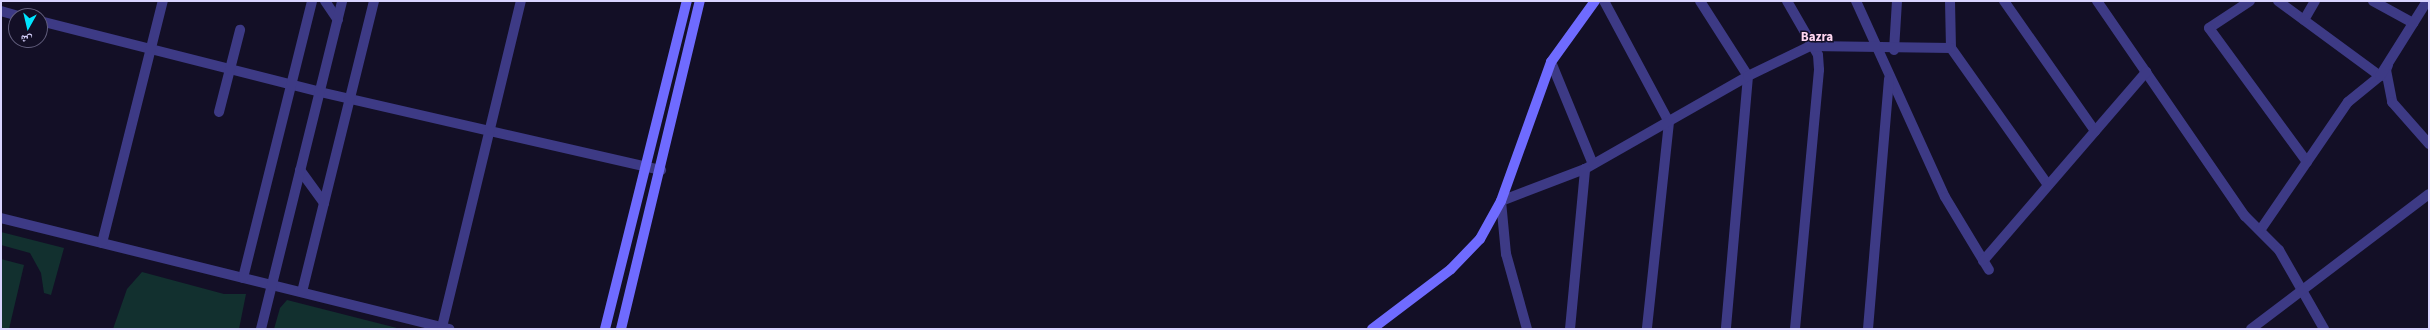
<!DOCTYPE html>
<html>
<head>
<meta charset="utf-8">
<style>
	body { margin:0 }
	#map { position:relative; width:2430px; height:330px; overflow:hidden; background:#130f26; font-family:"Source Sans 3","Noto Naskh Arabic",sans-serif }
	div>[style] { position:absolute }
	.green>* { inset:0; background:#12302f }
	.street>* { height:10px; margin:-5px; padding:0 5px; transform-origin:5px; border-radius:5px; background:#3d3a85 }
	.secondary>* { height:10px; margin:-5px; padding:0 5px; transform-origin:5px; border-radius:5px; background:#6f6bff }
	span { translate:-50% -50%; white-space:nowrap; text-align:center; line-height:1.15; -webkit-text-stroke:3px #130f26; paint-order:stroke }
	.quarter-label { font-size:13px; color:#ffd6f0; font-weight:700 }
	.frame { position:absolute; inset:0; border:2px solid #d9d4ff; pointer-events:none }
	.north { position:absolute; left:8px; top:8px; width:40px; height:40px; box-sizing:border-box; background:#130f26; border:1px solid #625e7d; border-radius:50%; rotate:188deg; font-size:11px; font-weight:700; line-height:16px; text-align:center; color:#d9d4ff }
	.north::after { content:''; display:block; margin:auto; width:14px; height:18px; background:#00e5ff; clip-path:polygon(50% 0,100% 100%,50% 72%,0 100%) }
</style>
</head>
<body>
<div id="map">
	<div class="green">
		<div style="clip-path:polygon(1px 232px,64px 248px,51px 295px,44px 293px,41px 273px,30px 253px,1px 245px)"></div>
		<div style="clip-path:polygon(1px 259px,24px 265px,9px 329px,1px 329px)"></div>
		<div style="clip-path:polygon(142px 272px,224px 294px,246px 294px,239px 329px,113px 329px,127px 289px)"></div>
		<div style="clip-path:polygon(287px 300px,401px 329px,274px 329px,280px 308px)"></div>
	</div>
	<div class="street">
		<div style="left:325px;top:1px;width:23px;rotate:56deg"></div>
		<div style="left:1604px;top:1px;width:137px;rotate:61.8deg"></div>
		<div style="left:1669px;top:122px;width:208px;rotate:96.1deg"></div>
		<div style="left:1700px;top:1px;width:89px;rotate:57.4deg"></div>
		<div style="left:1748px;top:76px;width:254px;rotate:95deg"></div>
		<div style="left:1787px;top:1px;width:62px;rotate:60.1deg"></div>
		<div style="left:1818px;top:55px;width:15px;rotate:86deg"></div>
		<div style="left:1819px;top:70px;width:260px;rotate:95.3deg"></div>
		<div style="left:1856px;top:1px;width:215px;rotate:65.6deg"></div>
		<div style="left:1945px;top:197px;width:85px;rotate:58.9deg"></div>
		<div style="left:1950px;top:1px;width:47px;rotate:88.8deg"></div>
		<div style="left:1951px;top:48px;width:168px;rotate:54.7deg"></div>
		<div style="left:2004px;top:1px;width:159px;rotate:55deg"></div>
		<div style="left:2097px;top:1px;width:261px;rotate:55.5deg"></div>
		<div style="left:2245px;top:216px;width:48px;rotate:45deg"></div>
		<div style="left:2279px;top:250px;width:91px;rotate:60.3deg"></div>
		<div style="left:2250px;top:1px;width:49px;rotate:146.6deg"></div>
		<div style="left:2209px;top:28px;width:166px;rotate:53.8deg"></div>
		<div style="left:2278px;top:1px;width:127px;rotate:36.3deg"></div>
		<div style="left:2373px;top:1px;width:46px;rotate:28.8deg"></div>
		<div style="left:1px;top:11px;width:19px;rotate:16deg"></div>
		<div style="left:2304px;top:20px;width:22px;rotate:-60deg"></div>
		<div style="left:40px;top:21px;width:289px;rotate:14.2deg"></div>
		<div style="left:320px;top:92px;width:350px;rotate:12.9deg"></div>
		<div style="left:1894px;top:50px;width:49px;rotate:-86.5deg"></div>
		<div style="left:1551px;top:62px;width:108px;rotate:67.7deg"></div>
		<div style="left:2388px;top:65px;width:5px;rotate:112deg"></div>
		<div style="left:2386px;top:70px;width:33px;rotate:79deg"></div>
		<div style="left:2392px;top:102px;width:56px;rotate:48.6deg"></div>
		<div style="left:219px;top:112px;width:85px;rotate:-75.6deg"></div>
		<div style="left:300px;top:170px;width:41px;rotate:54deg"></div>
		<div style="left:1px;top:218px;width:462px;rotate:13.9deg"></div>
		<div style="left:2261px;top:229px;width:154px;rotate:-55.6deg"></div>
		<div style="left:2348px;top:102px;width:41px;rotate:-39.1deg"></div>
		<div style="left:2380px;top:76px;width:89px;rotate:-57.9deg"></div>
		<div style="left:102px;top:243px;width:250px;rotate:-75.9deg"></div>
		<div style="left:1983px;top:261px;width:250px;rotate:-49.2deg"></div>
		<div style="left:243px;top:278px;width:285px;rotate:-76deg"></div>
		<div style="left:302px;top:292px;width:300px;rotate:-76.1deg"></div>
		<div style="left:442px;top:327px;width:335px;rotate:-76.4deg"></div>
		<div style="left:261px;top:329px;width:338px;rotate:-76.1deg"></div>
		<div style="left:1527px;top:329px;width:78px;rotate:-105.6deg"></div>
		<div style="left:1506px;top:254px;width:53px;rotate:-95.4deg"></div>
		<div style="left:1501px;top:201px;width:90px;rotate:-20.9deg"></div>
		<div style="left:1585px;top:169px;width:188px;rotate:-29.7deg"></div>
		<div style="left:1748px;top:76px;width:69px;rotate:-25.8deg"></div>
		<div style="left:1810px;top:46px;width:141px;rotate:0.8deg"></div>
		<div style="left:1570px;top:329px;width:161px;rotate:-84.6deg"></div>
		<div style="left:1868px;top:329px;width:251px;rotate:-85.2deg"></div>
		<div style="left:2251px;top:329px;width:223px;rotate:-37.2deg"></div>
	</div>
	<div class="secondary">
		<div style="left:605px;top:329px;width:338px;rotate:-76deg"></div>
		<div style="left:621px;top:329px;width:337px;rotate:-76.5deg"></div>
		<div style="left:1372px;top:329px;width:99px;rotate:-37.2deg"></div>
		<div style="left:1451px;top:269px;width:42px;rotate:-46deg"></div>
		<div style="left:1480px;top:239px;width:43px;rotate:-61.1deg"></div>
		<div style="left:1501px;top:201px;width:148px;rotate:-70.2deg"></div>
		<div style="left:1551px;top:62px;width:75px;rotate:-54.2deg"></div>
	</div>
	<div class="quarter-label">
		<span style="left:1817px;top:37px">Bazra</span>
	</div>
	<div class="frame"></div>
	<div class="north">ش</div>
</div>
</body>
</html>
